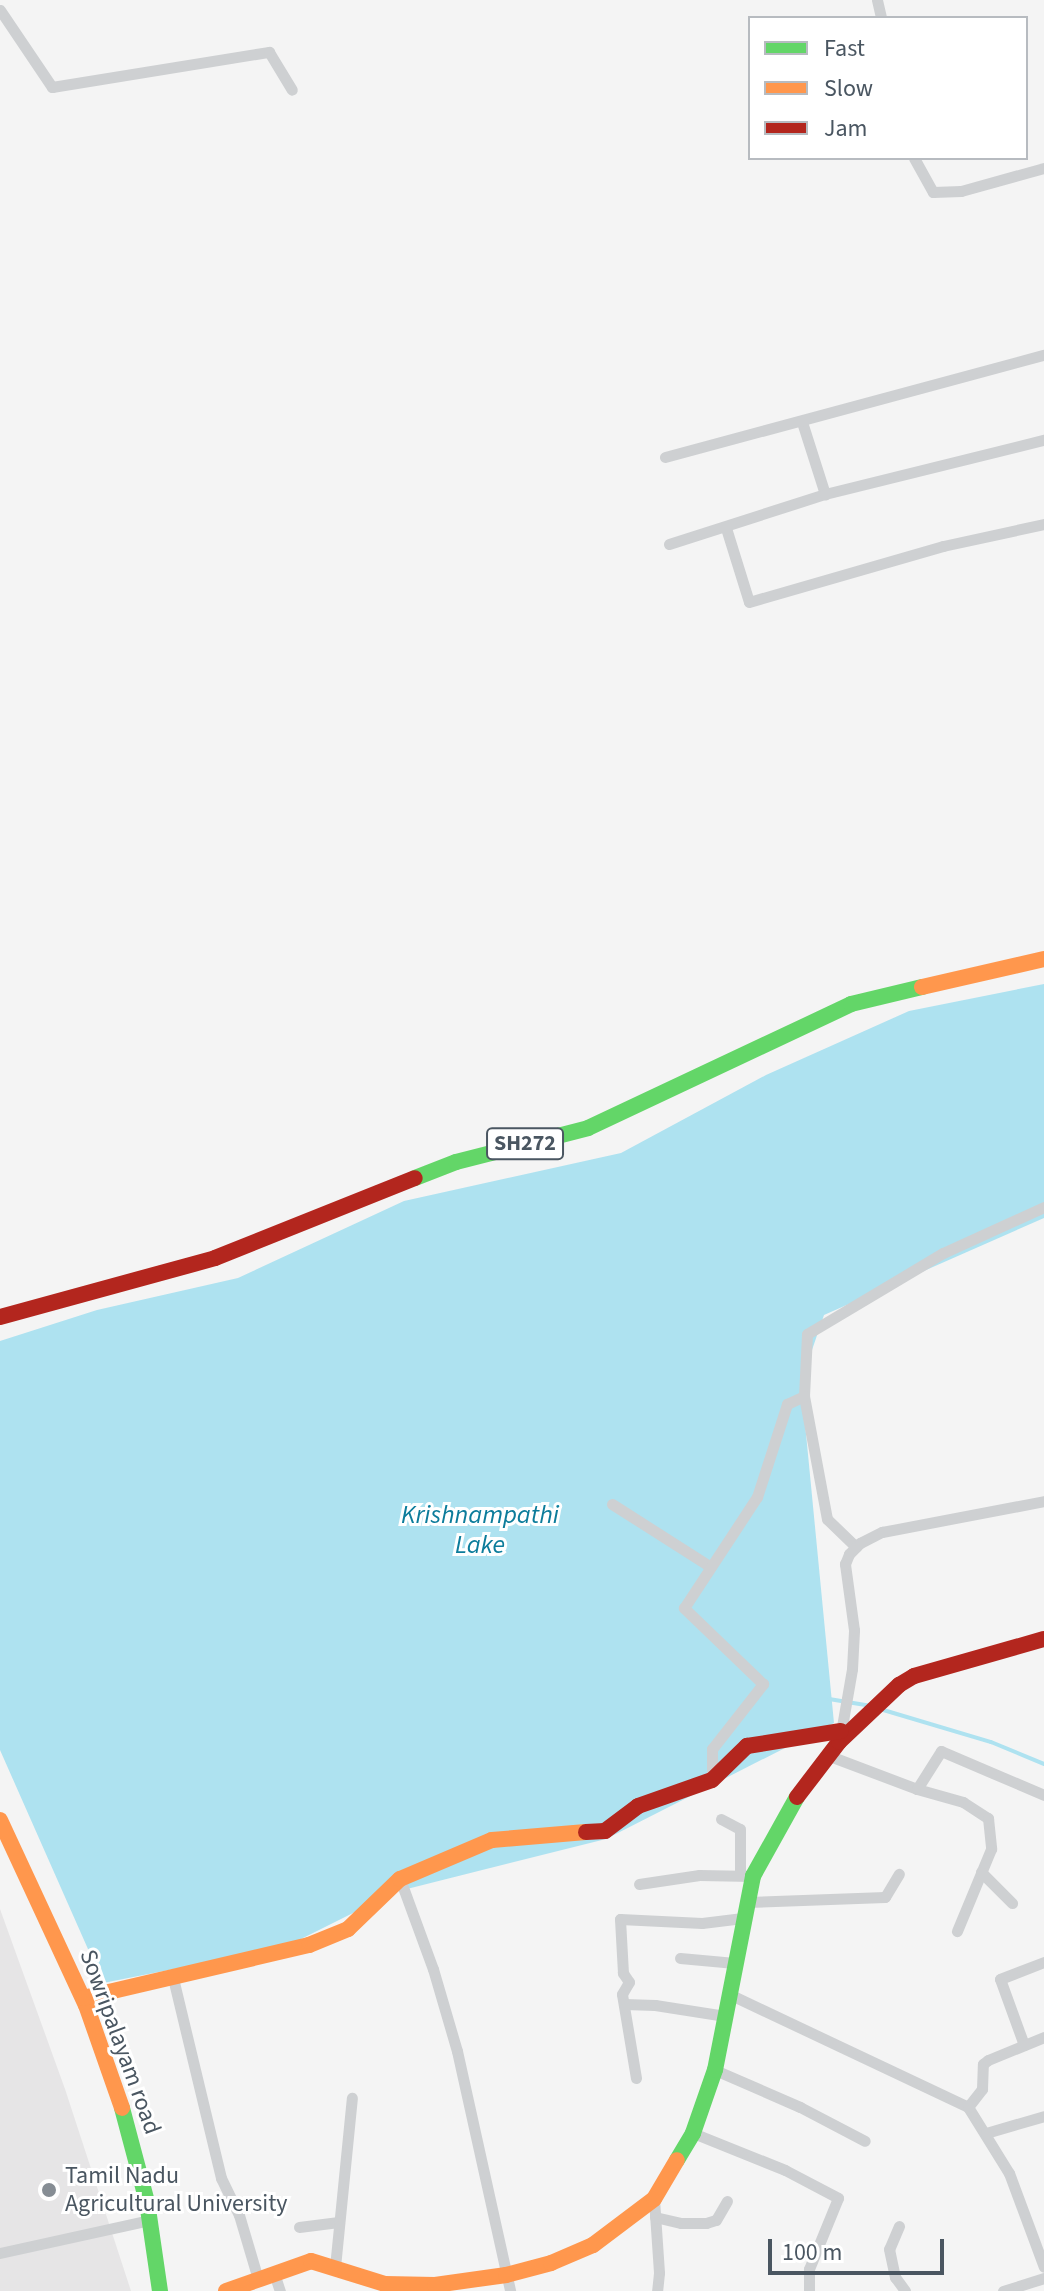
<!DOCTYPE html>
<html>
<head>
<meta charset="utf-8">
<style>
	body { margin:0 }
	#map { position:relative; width:1044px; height:2291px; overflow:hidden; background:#f4f4f4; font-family:"Source Sans 3",sans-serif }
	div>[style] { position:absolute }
	.education>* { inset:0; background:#e6e5e6 }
	.water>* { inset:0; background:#aee2f0 }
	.stream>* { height:4px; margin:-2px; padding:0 2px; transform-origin:2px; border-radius:2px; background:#aee2f0 }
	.street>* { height:11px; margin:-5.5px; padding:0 5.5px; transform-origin:5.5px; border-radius:5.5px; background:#ced0d2 }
	.fast>* { height:16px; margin:-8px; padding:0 8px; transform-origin:8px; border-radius:8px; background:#63d668 }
	.slow>* { height:16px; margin:-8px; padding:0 8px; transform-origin:8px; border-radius:8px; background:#ff974d }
	.jam>* { height:16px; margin:-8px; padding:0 8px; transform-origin:8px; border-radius:8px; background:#b3261e }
	.dots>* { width:22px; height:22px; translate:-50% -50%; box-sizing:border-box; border:4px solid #fff; border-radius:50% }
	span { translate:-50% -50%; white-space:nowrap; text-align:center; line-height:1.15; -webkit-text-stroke:6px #fff; paint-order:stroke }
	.shield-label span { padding:2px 6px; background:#fff; border:2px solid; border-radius:6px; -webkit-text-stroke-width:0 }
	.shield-label { font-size:22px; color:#4a5661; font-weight:700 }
	.street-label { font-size:24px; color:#4a5661 }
	.poi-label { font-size:24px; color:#4a5661 }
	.left { translate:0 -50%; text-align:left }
	.water-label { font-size:26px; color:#0c7c9b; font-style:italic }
	.legend { position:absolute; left:748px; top:16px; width:280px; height:144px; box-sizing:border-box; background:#fff; border:2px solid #b7bbc0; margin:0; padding:10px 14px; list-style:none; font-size:24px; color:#4a5661 }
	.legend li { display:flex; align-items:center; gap:16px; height:40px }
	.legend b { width:40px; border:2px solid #b7bbc0 }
	.scale { position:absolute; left:768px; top:2239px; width:176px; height:36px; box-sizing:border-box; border:4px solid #4a5661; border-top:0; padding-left:10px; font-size:24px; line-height:28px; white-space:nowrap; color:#4a5661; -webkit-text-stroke:6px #fff; paint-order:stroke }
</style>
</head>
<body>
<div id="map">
	<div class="education">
		<div style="clip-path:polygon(0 1909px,65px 2089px,131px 2291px,0 2291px)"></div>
	</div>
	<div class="water">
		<div style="clip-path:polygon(1044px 984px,1044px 1218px,824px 1315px,801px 1382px,834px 1723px,606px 1839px,395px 1892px,285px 1947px,103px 1983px,0 1750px,0 1341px,97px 1310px,238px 1278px,404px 1201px,621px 1153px,766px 1075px,909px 1011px)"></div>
	</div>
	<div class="stream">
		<div style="left:829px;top:1699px;width:43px;rotate:9.5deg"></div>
		<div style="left:880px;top:1709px;width:116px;rotate:16.6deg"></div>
		<div style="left:991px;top:1742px;width:57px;rotate:22.5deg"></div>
	</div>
	<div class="street">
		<div style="left:877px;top:0;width:18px;rotate:77deg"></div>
		<div style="left:0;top:10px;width:93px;rotate:56deg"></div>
		<div style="left:52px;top:87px;width:220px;rotate:-9.2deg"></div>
		<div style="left:269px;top:52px;width:44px;rotate:58.8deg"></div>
		<div style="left:914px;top:158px;width:39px;rotate:61deg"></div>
		<div style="left:933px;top:192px;width:28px;rotate:-2deg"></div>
		<div style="left:961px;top:191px;width:86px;rotate:-15.5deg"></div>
		<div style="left:802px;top:422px;width:76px;rotate:72.3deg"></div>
		<div style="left:665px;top:457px;width:392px;rotate:-15.1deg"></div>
		<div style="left:726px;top:528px;width:77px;rotate:72.7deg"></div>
		<div style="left:749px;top:602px;width:202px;rotate:-16.1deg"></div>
		<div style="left:943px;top:546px;width:103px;rotate:-12.3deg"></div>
		<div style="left:669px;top:544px;width:164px;rotate:-17.8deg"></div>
		<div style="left:825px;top:494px;width:226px;rotate:-13.9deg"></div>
		<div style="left:612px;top:1504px;width:117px;rotate:32.5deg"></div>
		<div style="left:856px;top:1547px;width:40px;rotate:-136deg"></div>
		<div style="left:827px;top:1519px;width:125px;rotate:-100.6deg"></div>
		<div style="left:804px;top:1396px;width:62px;rotate:-87.2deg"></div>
		<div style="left:807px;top:1334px;width:158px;rotate:-30.8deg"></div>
		<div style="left:943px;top:1253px;width:111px;rotate:-24.5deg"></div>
		<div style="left:840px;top:1738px;width:70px;rotate:-80.1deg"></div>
		<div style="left:852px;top:1669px;width:39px;rotate:-87deg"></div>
		<div style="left:854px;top:1630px;width:67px;rotate:-97.8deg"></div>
		<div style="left:845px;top:1564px;width:11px;rotate:-68deg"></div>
		<div style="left:849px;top:1554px;width:16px;rotate:-45deg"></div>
		<div style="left:860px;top:1543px;width:25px;rotate:-27deg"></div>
		<div style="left:882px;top:1532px;width:165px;rotate:-10.8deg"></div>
		<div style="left:827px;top:1755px;width:96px;rotate:20.7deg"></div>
		<div style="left:917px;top:1789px;width:45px;rotate:-57.7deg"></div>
		<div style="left:941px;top:1751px;width:112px;rotate:23.1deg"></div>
		<div style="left:712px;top:1780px;width:31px;rotate:-90deg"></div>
		<div style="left:712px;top:1749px;width:83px;rotate:-51.9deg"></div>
		<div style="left:763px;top:1684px;width:110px;rotate:-136.1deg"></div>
		<div style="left:684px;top:1608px;width:133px;rotate:-56.7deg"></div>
		<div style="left:757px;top:1497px;width:98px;rotate:-72.1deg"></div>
		<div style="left:787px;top:1404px;width:19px;rotate:-25deg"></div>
		<div style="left:917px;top:1789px;width:48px;rotate:15.8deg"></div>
		<div style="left:963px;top:1802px;width:30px;rotate:33deg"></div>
		<div style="left:988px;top:1818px;width:31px;rotate:84deg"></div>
		<div style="left:991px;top:1849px;width:89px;rotate:112.5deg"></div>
		<div style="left:721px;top:1819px;width:21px;rotate:28deg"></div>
		<div style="left:740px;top:1829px;width:46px;rotate:90deg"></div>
		<div style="left:981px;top:1872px;width:44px;rotate:45deg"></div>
		<div style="left:400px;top:1879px;width:96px;rotate:69.9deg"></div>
		<div style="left:433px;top:1969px;width:85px;rotate:73.7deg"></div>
		<div style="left:457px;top:2051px;width:246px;rotate:77.5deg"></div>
		<div style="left:639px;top:1884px;width:61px;rotate:-8.5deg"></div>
		<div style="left:699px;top:1875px;width:54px;rotate:1.1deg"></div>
		<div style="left:747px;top:1902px;width:138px;rotate:-2.1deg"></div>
		<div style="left:885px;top:1897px;width:27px;rotate:-59deg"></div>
		<div style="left:680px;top:1958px;width:55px;rotate:5.2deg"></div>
		<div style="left:173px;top:1978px;width:206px;rotate:76.5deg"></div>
		<div style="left:221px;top:2178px;width:41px;rotate:64.1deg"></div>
		<div style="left:239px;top:2215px;width:67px;rotate:73.5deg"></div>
		<div style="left:729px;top:1994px;width:264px;rotate:25.3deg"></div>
		<div style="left:968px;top:2107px;width:78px;rotate:58.2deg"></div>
		<div style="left:1009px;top:2173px;width:100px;rotate:69.6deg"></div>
		<div style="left:624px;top:2004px;width:31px;rotate:2deg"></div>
		<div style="left:655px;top:2005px;width:71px;rotate:8.9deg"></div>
		<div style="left:1024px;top:2045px;width:70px;rotate:-110deg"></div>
		<div style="left:1000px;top:1979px;width:47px;rotate:-21.1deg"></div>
		<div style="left:715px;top:2070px;width:93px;rotate:23.5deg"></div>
		<div style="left:800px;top:2107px;width:73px;rotate:27.6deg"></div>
		<div style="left:636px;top:2078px;width:85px;rotate:-99.5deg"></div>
		<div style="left:622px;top:1994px;width:14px;rotate:-60deg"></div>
		<div style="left:629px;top:1982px;width:11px;rotate:-124deg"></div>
		<div style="left:623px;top:1973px;width:54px;rotate:-93.2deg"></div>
		<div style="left:620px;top:1919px;width:82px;rotate:2.8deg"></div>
		<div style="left:702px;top:1923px;width:41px;rotate:-7deg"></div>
		<div style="left:968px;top:2107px;width:23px;rotate:-52deg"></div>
		<div style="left:982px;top:2089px;width:25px;rotate:-88deg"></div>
		<div style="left:983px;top:2064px;width:6px;rotate:-39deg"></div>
		<div style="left:988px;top:2060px;width:61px;rotate:-22.3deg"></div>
		<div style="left:693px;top:2133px;width:99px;rotate:21.9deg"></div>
		<div style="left:785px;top:2170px;width:60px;rotate:27.8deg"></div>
		<div style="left:838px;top:2198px;width:77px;rotate:112.2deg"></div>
		<div style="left:809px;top:2269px;width:22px;rotate:90deg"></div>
		<div style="left:986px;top:2133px;width:60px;rotate:-16.3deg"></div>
		<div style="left:654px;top:2199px;width:74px;rotate:86.1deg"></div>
		<div style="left:659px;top:2273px;width:18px;rotate:96deg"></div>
		<div style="left:655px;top:2217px;width:27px;rotate:13deg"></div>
		<div style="left:681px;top:2223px;width:25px"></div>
		<div style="left:706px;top:2223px;width:10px;rotate:-17deg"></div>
		<div style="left:716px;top:2220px;width:22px;rotate:-60deg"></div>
		<div style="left:899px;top:2226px;width:25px;rotate:113deg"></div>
		<div style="left:889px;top:2249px;width:29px;rotate:78deg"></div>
		<div style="left:895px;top:2277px;width:17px;rotate:54deg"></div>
		<div style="left:299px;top:2227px;width:40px;rotate:-7.1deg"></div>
		<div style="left:0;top:2253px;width:154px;rotate:-12.4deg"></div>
		<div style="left:335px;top:2267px;width:170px;rotate:-84.3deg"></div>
		<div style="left:274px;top:2273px;width:19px;rotate:72deg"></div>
		<div style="left:1003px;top:2291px;width:43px;rotate:-17.6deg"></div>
	</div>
	<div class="fast">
		<div style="left:415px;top:1178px;width:44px;rotate:-21.3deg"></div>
		<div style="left:456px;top:1162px;width:136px;rotate:-14.4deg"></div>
		<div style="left:588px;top:1128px;width:291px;rotate:-25.2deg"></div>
		<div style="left:851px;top:1004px;width:73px;rotate:-13.5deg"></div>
		<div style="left:122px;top:2108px;width:97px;rotate:75.1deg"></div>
		<div style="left:147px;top:2202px;width:90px;rotate:81.7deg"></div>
		<div style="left:677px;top:2160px;width:31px;rotate:-59deg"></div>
		<div style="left:693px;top:2133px;width:67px;rotate:-70.8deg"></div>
		<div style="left:715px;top:2070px;width:198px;rotate:-78.9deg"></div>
		<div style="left:753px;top:1876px;width:90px;rotate:-60.9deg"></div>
	</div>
	<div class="slow">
		<div style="left:922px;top:987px;width:125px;rotate:-12.9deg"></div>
		<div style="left:0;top:1820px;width:204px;rotate:65.1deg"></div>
		<div style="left:86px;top:2005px;width:109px;rotate:70.7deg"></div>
		<div style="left:83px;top:1998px;width:232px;rotate:-13.2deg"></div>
		<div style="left:309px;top:1945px;width:42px;rotate:-22.3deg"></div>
		<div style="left:348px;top:1929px;width:72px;rotate:-43.9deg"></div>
		<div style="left:400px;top:1879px;width:100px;rotate:-23deg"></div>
		<div style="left:492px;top:1840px;width:94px;rotate:-4.9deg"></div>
		<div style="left:226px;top:2291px;width:90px;rotate:-19.4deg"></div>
		<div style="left:311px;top:2261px;width:77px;rotate:17.3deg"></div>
		<div style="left:385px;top:2284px;width:50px;rotate:1.1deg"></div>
		<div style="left:435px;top:2285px;width:72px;rotate:-8deg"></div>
		<div style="left:506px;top:2275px;width:47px;rotate:-14.9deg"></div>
		<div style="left:551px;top:2263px;width:46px;rotate:-23.2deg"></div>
		<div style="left:593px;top:2245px;width:76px;rotate:-37deg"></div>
		<div style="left:654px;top:2199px;width:45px;rotate:-59.5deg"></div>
	</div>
	<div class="jam">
		<div style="left:0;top:1317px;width:223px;rotate:-15.3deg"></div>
		<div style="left:215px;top:1258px;width:215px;rotate:-21.8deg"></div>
		<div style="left:797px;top:1797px;width:69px;rotate:-52.6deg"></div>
		<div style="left:839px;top:1742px;width:83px;rotate:-43.5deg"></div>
		<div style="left:899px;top:1685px;width:17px;rotate:-31deg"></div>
		<div style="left:914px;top:1676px;width:135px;rotate:-15.9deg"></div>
		<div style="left:586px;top:1832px;width:19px;rotate:-3deg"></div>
		<div style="left:605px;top:1831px;width:41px;rotate:-37.1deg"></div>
		<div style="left:638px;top:1806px;width:78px;rotate:-19.4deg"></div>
		<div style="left:712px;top:1780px;width:49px;rotate:-44.2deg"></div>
		<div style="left:747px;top:1746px;width:95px;rotate:-9.1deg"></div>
	</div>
	<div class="dots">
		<div style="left:49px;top:2190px;background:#868d94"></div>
	</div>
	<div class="shield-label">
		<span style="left:525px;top:1144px">SH272</span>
	</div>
	<div class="street-label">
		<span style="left:120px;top:2042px;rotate:70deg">Sowripalayam road</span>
	</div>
	<div class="poi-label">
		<span class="left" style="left:65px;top:2190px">Tamil Nadu<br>Agricultural University</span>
	</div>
	<div class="water-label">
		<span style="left:480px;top:1530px">Krishnampathi<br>Lake</span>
	</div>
	<ul class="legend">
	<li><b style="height:10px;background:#63d668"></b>Fast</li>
	<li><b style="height:10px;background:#ff974d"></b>Slow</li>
	<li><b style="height:10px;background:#b3261e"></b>Jam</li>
	</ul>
	<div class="scale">100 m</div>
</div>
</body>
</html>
